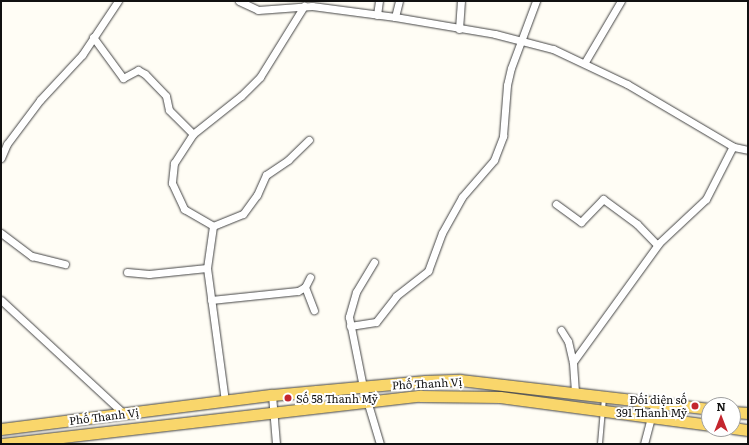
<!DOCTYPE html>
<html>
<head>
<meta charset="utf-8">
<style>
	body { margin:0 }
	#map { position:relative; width:749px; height:445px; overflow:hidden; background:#fffdf5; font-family:Literata,serif }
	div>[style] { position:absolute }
	.roads { filter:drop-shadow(0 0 1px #444) drop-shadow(0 0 1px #444) }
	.service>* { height:3.5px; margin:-1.75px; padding:0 1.75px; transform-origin:1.75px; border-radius:1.75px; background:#fff }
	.minor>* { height:7px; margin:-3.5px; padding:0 3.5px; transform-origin:3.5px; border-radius:3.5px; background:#fff }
	.primary>* { height:11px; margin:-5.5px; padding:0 5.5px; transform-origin:5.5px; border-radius:5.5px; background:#f9d66b }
	.dots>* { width:11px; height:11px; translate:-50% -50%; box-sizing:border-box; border:2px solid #fff; border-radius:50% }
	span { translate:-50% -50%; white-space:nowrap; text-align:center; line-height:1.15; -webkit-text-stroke:4px #fff; paint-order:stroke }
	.street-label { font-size:11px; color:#111 }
	.poi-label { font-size:11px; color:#111 }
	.left { translate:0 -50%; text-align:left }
	.right { translate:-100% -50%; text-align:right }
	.frame { position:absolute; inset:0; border:2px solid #111; pointer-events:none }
	.north { position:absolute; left:701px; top:397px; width:40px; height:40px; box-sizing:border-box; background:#fff; border:1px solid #a0a0a0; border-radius:50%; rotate:0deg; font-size:11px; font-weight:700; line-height:16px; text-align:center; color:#111 }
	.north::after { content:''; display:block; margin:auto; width:14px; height:18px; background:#c4262e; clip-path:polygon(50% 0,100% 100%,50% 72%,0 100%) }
</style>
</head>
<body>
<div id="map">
	<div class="roads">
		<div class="service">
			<div style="left:600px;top:444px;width:46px;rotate:-85deg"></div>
		</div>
		<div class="minor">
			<div style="left:239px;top:1px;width:21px;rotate:25deg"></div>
			<div style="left:258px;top:10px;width:54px;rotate:-4.2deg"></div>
			<div style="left:312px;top:6px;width:84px;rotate:7.5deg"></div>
			<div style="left:395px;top:17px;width:101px;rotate:9.6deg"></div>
			<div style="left:495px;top:34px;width:60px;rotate:14.5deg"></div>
			<div style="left:553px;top:49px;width:82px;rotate:25.3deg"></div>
			<div style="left:627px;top:84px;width:124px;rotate:30.5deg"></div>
			<div style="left:734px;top:147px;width:14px;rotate:12deg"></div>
			<div style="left:377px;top:15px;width:14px;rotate:-82deg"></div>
			<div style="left:395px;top:17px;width:16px;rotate:-76deg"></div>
			<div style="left:459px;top:29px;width:28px;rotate:-86deg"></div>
			<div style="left:93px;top:37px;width:51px;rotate:53.8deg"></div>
			<div style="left:123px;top:78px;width:17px;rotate:-28deg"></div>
			<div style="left:138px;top:70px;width:8px;rotate:30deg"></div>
			<div style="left:145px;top:74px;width:30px;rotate:46deg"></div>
			<div style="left:166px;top:96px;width:14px;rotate:78deg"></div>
			<div style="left:169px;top:110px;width:34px;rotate:45deg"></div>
			<div style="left:193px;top:134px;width:35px;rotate:123deg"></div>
			<div style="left:174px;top:163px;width:20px;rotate:96deg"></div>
			<div style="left:172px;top:183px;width:29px;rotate:65deg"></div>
			<div style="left:184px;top:209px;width:34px;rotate:30deg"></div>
			<div style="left:213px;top:226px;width:42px;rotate:98.1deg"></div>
			<div style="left:207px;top:268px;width:134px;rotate:82.3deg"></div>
			<div style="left:585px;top:62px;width:71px;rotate:-59.5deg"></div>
			<div style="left:193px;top:134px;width:61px;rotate:-38.4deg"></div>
			<div style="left:241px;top:96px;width:27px;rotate:-45deg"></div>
			<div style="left:260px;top:77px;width:84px;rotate:-58.2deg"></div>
			<div style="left:1px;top:158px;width:15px;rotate:-67deg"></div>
			<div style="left:7px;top:144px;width:55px;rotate:-53.1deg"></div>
			<div style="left:40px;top:100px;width:62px;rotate:-47deg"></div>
			<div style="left:82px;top:55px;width:65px;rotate:-56.3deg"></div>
			<div style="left:556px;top:204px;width:31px;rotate:36deg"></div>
			<div style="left:581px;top:222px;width:32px;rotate:-46deg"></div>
			<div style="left:603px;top:199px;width:42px;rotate:36.3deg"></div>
			<div style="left:637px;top:224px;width:29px;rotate:46deg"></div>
			<div style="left:213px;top:226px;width:32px;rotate:-22deg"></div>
			<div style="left:243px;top:214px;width:24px;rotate:-54deg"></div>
			<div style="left:257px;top:195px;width:22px;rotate:-66deg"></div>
			<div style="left:266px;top:175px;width:27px;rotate:-34deg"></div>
			<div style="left:288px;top:160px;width:29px;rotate:-44deg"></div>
			<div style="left:1px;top:233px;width:39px;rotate:37deg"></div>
			<div style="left:32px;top:256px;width:34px;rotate:14deg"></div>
			<div style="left:374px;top:262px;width:35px;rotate:121deg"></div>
			<div style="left:356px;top:292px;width:26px;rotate:106deg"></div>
			<div style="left:349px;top:317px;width:71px;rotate:78.7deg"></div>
			<div style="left:363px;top:387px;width:59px;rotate:73.4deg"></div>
			<div style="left:127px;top:272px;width:22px;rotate:5deg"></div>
			<div style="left:149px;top:274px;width:58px;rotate:-5.9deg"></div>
			<div style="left:305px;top:287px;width:25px;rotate:69deg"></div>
			<div style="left:1px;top:300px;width:166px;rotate:42.8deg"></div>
			<div style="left:211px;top:300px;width:87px;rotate:-5.9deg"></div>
			<div style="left:298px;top:291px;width:8px;rotate:-30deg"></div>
			<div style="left:305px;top:287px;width:11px;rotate:-63deg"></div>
			<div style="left:350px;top:326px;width:26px;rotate:-9deg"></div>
			<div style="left:376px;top:322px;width:33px;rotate:-52deg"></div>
			<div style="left:396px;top:296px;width:41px;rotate:-38deg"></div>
			<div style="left:428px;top:271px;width:40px;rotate:-69.8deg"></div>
			<div style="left:442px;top:233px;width:41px;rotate:-60.9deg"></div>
			<div style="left:462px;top:197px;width:49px;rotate:-49.1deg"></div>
			<div style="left:494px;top:160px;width:26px;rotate:-69deg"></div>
			<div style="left:503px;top:136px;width:51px;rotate:-85.5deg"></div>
			<div style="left:507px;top:85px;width:17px;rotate:-77deg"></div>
			<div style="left:511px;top:68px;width:72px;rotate:-69.5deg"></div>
			<div style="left:561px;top:330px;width:13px;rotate:58deg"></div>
			<div style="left:568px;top:341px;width:22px;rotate:77deg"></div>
			<div style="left:575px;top:392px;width:30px;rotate:-94deg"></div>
			<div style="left:573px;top:362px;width:147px;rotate:-54.1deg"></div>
			<div style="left:659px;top:243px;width:64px;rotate:-43.1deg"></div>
			<div style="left:706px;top:199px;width:59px;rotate:-63deg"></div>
			<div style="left:272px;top:395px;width:49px;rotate:85.3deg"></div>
			<div style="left:644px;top:444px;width:43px;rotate:-75.3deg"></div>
		</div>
		<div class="primary">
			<div style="left:733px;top:412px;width:15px;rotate:4deg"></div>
			<div style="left:733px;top:428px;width:15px;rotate:8deg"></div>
			<div style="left:1px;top:429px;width:273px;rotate:-7.2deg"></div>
			<div style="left:272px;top:395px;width:154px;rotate:-5.2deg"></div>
			<div style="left:425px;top:381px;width:35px;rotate:-2deg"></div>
			<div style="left:460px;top:380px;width:251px;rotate:6.6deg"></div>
			<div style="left:2px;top:444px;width:421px;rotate:-6.6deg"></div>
			<div style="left:420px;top:396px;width:80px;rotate:0.7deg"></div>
			<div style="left:500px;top:397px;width:211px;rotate:7.6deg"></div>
		</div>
	</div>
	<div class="dots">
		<div style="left:288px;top:398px;background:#c4262e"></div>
		<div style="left:695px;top:406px;background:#c4262e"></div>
	</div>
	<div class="street-label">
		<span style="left:427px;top:383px;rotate:-3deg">Phố Thanh Vị</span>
		<span style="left:104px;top:416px;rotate:-7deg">Phố Thanh Vị</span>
	</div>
	<div class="poi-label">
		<span class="left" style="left:296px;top:398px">Số 58 Thanh Mỹ</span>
		<span class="right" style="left:687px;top:406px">Đối diện số<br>391 Thanh Mỹ</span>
	</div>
	<div class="frame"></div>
	<div class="north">N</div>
</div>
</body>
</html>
